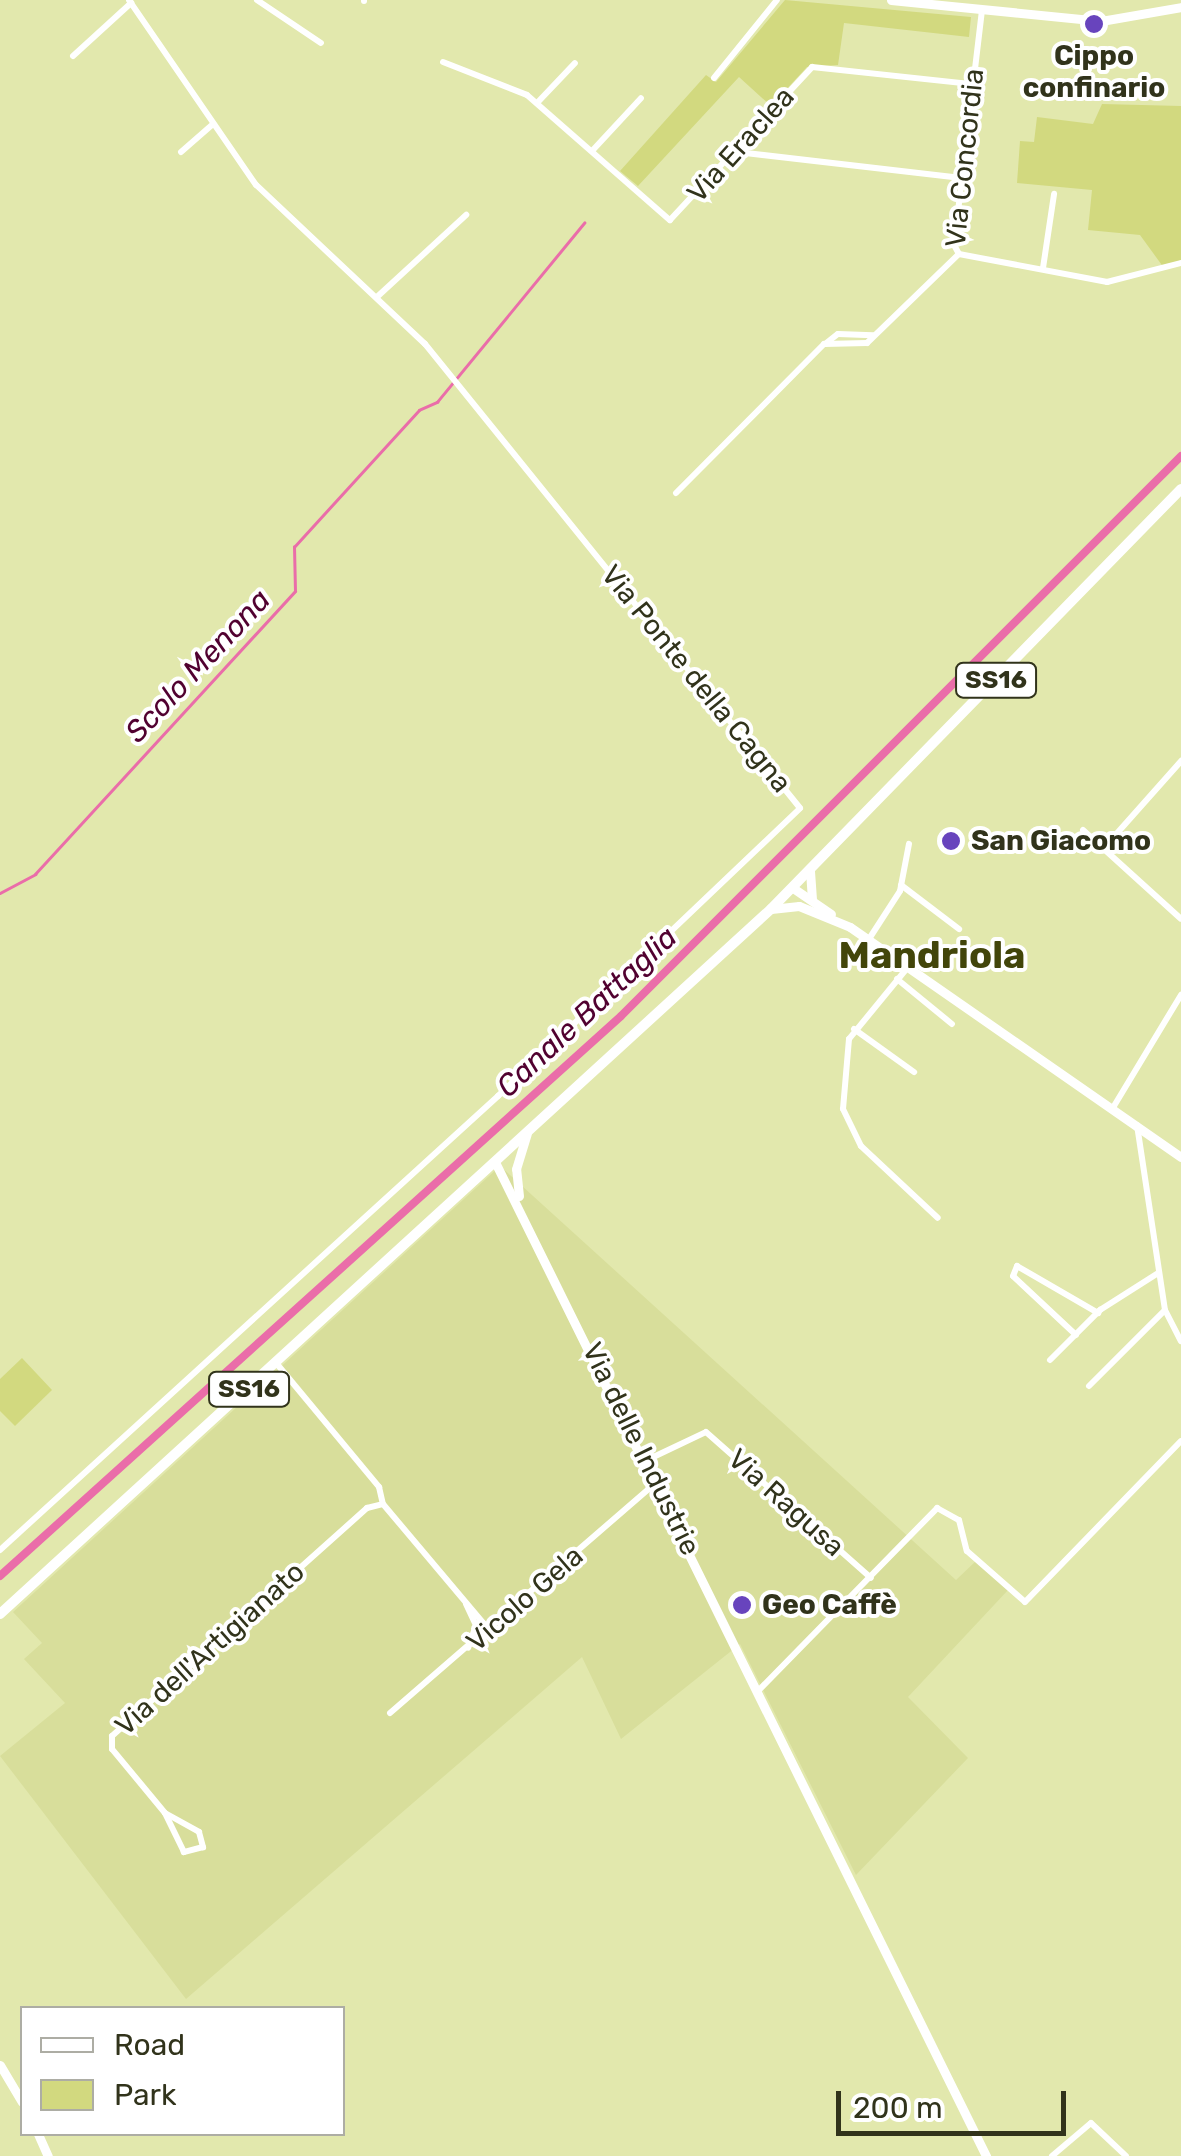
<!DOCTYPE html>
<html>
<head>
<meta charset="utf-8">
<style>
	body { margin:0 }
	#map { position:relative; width:1181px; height:2156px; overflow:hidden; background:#e2e8ad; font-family:Rubik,sans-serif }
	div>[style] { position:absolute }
	.built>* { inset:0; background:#d8de9b }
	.green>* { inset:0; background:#d2d97f }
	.stream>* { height:2.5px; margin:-1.25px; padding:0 1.25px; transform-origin:1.25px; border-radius:1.25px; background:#ea6da9 }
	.canal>* { height:8px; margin:-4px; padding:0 4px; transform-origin:4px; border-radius:4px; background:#ea6da9 }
	.street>* { height:6px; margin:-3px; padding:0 3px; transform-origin:3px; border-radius:3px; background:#fff }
	.secondary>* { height:9px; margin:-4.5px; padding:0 4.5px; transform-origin:4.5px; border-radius:4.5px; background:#fff }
	.primary>* { height:10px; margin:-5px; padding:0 5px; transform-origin:5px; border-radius:5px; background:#fff }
	.dots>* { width:28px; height:28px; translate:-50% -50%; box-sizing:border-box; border:5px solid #fff; border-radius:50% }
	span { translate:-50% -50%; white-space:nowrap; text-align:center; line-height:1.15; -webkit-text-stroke:8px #fff; paint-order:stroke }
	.shield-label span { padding:2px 8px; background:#fff; border:2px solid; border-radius:8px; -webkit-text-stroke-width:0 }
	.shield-label { font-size:25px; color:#31331b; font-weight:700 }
	.poi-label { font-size:28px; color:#31331b; font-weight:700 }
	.left { translate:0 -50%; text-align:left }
	.street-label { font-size:28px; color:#31331b }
	.water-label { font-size:30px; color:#510130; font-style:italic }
	.district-label { font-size:38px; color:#42450a; font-weight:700 }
	.legend { position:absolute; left:20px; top:2006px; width:325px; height:130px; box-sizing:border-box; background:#fff; border:2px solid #adada4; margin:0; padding:12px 18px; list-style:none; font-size:30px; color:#31331b }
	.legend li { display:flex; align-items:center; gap:20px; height:50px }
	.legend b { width:50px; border:2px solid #adada4 }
	.scale { position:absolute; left:836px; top:2091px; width:230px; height:45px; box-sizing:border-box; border:5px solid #31331b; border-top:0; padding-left:12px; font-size:30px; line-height:35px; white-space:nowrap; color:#31331b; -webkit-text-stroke:8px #fff; paint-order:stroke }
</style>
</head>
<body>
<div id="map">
	<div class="built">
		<div style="clip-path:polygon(500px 1166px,956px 1580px,977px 1560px,1009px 1589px,908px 1697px,968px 1758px,856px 1875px,740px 1644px,621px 1739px,582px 1657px,186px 1999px,0 1756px,65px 1703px,24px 1659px,42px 1643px,13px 1612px)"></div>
	</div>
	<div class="green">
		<div style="clip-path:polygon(785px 0,971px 17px,969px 37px,844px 23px,838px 65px,807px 67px,771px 106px,739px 77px,638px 186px,620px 171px,706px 75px,716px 82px)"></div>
		<div style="clip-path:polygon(1102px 104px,1181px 106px,1181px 260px,1164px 268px,1140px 235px,1088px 230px,1092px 190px,1017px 183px,1020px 141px,1034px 142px,1037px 117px,1093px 124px)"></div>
		<div style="clip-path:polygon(22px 1358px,52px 1390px,15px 1426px,0 1411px,0 1379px)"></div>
	</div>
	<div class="stream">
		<div style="left:0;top:893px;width:40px;rotate:-28deg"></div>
		<div style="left:35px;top:874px;width:384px;rotate:-47.4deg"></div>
		<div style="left:295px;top:591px;width:44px;rotate:-91.3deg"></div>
		<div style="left:294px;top:547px;width:185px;rotate:-47.6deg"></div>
		<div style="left:419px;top:410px;width:20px;rotate:-24deg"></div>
		<div style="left:437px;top:402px;width:232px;rotate:-50.6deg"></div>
	</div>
	<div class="canal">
		<div style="left:0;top:1576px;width:836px;rotate:-42.04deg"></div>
		<div style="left:621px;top:1016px;width:792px;rotate:-45deg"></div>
	</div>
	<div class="street">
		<div style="left:257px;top:0;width:77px;rotate:33.9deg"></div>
		<div style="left:364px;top:1px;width:1px;rotate:-90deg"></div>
		<div style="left:73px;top:56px;width:79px;rotate:-42.4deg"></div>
		<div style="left:443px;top:62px;width:90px;rotate:21.4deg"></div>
		<div style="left:527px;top:95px;width:190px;rotate:41.2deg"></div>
		<div style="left:670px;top:220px;width:209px;rotate:-47.1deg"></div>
		<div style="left:812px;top:67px;width:161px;rotate:6.1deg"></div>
		<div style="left:714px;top:78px;width:100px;rotate:-51.1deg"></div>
		<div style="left:537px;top:103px;width:55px;rotate:-46.5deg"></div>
		<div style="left:592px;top:151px;width:72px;rotate:-47.2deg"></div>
		<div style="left:181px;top:152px;width:41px;rotate:-41.1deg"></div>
		<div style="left:737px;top:152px;width:226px;rotate:6.6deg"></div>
		<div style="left:959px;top:254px;width:10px;rotate:-119deg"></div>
		<div style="left:954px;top:245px;width:237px;rotate:-83.2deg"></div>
		<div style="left:959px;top:254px;width:151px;rotate:10.7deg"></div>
		<div style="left:1107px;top:282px;width:76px;rotate:-14.4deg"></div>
		<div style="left:1043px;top:268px;width:75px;rotate:-81.5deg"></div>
		<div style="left:378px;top:296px;width:120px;rotate:-42.6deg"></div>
		<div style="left:825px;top:344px;width:16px;rotate:-38deg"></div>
		<div style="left:838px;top:334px;width:35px;rotate:2deg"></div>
		<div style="left:676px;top:493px;width:210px;rotate:-45.2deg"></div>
		<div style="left:824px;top:344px;width:43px;rotate:-1.3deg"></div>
		<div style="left:867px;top:343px;width:128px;rotate:-44.1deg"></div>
		<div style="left:1083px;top:830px;width:132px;rotate:42.2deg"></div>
		<div style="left:1103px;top:849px;width:118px;rotate:-48.4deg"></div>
		<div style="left:901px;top:885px;width:73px;rotate:37.2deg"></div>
		<div style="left:869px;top:939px;width:57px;rotate:-57.1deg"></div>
		<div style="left:900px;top:891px;width:48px;rotate:-79.2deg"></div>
		<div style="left:908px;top:967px;width:93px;rotate:129.3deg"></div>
		<div style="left:849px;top:1039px;width:70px;rotate:94.9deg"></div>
		<div style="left:843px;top:1109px;width:41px;rotate:64.1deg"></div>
		<div style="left:861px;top:1146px;width:105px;rotate:43.1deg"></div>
		<div style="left:897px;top:979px;width:71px;rotate:39.3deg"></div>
		<div style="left:854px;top:1029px;width:74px;rotate:35.6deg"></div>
		<div style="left:1114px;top:1106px;width:130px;rotate:-58.9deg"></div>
		<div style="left:1137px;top:1125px;width:187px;rotate:81.4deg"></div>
		<div style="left:1165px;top:1310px;width:35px;rotate:63deg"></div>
		<div style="left:1076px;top:1335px;width:86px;rotate:-136.9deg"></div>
		<div style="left:1013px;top:1276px;width:11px;rotate:-68deg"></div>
		<div style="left:1017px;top:1266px;width:94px;rotate:30.1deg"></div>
		<div style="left:1050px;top:1360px;width:71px;rotate:-45deg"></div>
		<div style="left:1100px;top:1310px;width:69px;rotate:-32.5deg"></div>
		<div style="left:277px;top:1364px;width:160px;rotate:50.3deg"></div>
		<div style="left:379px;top:1487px;width:17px;rotate:77deg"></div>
		<div style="left:1089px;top:1386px;width:107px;rotate:-45deg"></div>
		<div style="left:647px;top:1460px;width:65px;rotate:-25.4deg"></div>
		<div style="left:706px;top:1432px;width:220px;rotate:41.5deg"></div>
		<div style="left:383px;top:1504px;width:166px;rotate:49.9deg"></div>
		<div style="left:0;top:1550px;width:674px;rotate:-42.35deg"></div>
		<div style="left:498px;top:1096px;width:417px;rotate:-43.6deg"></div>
		<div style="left:800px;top:808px;width:597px;rotate:-128.94deg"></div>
		<div style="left:425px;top:344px;width:232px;rotate:-136.7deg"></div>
		<div style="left:256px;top:185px;width:224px;rotate:-124.5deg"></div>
		<div style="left:466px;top:1604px;width:23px;rotate:65deg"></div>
		<div style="left:476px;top:1625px;width:24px;rotate:109deg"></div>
		<div style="left:759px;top:1690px;width:255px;rotate:-45.6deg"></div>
		<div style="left:937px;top:1508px;width:25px;rotate:29deg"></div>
		<div style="left:959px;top:1520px;width:32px;rotate:76deg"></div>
		<div style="left:967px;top:1551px;width:77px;rotate:41.3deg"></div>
		<div style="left:1025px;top:1602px;width:224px;rotate:-45.9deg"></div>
		<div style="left:390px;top:1713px;width:354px;rotate:-40.9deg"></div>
		<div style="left:165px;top:1813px;width:39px;rotate:29deg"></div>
		<div style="left:199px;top:1832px;width:16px;rotate:75deg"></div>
		<div style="left:203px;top:1847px;width:20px;rotate:165deg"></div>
		<div style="left:184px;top:1852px;width:43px;rotate:-116deg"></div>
		<div style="left:165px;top:1813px;width:83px;rotate:-129.6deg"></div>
		<div style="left:112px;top:1749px;width:13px;rotate:-90deg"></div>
		<div style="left:112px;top:1736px;width:342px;rotate:-41.8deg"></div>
		<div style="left:367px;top:1508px;width:16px;rotate:-14deg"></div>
		<div style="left:1052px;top:2156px;width:51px;rotate:-40.2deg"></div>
		<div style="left:1091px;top:2123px;width:48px;rotate:43.3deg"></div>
	</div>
	<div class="secondary">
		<div style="left:891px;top:0;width:211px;rotate:5.7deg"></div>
		<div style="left:1101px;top:21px;width:81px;rotate:-9.9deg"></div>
		<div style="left:810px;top:871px;width:28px;rotate:86deg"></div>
		<div style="left:793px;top:888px;width:46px;rotate:34.4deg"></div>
		<div style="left:771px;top:909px;width:28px;rotate:-6deg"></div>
		<div style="left:799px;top:906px;width:55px;rotate:22.4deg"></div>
		<div style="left:850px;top:927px;width:403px;rotate:34.8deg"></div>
		<div style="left:495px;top:1162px;width:1109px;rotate:63.71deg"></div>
		<div style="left:519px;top:1196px;width:27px;rotate:-96deg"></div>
		<div style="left:516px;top:1169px;width:37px;rotate:-73deg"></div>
		<div style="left:0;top:2065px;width:43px;rotate:59.3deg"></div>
		<div style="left:38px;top:2134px;width:24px;rotate:66deg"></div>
	</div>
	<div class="primary">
		<div style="left:0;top:1614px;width:1045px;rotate:-42.44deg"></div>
		<div style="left:771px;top:909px;width:587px;rotate:-45.69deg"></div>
	</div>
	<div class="dots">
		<div style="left:1094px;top:24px;background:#6844bd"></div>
		<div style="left:951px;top:841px;background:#6844bd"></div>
		<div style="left:742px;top:1605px;background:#6844bd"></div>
	</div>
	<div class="shield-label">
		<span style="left:996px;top:680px">SS16</span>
		<span style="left:249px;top:1389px">SS16</span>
	</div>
	<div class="poi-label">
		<span style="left:1094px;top:72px">Cippo<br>confinario</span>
		<span class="left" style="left:971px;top:841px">San Giacomo</span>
		<span class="left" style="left:762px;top:1605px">Geo Caffè</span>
	</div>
	<div class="street-label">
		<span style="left:741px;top:145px;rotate:-48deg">Via Eraclea</span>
		<span style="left:965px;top:158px;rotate:-84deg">Via Concordia</span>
		<span style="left:696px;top:679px;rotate:51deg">Via Ponte della Cagna</span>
		<span style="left:641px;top:1449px;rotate:64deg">Via delle Industrie</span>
		<span style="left:786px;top:1503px;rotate:42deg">Via Ragusa</span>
		<span style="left:525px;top:1599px;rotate:-41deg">Vicolo Gela</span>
		<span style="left:210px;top:1649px;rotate:-42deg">Via dell'Artigianato</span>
	</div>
	<div class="water-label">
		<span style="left:198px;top:666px;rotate:-47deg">Scolo Menona</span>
		<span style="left:587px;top:1012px;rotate:-43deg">Canale Battaglia</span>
	</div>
	<div class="district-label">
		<span style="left:932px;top:956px">Mandriola</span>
	</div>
	<ul class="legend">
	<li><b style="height:12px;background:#fff"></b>Road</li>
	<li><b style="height:28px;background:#d2d97f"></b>Park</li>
	</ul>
	<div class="scale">200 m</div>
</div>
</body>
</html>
